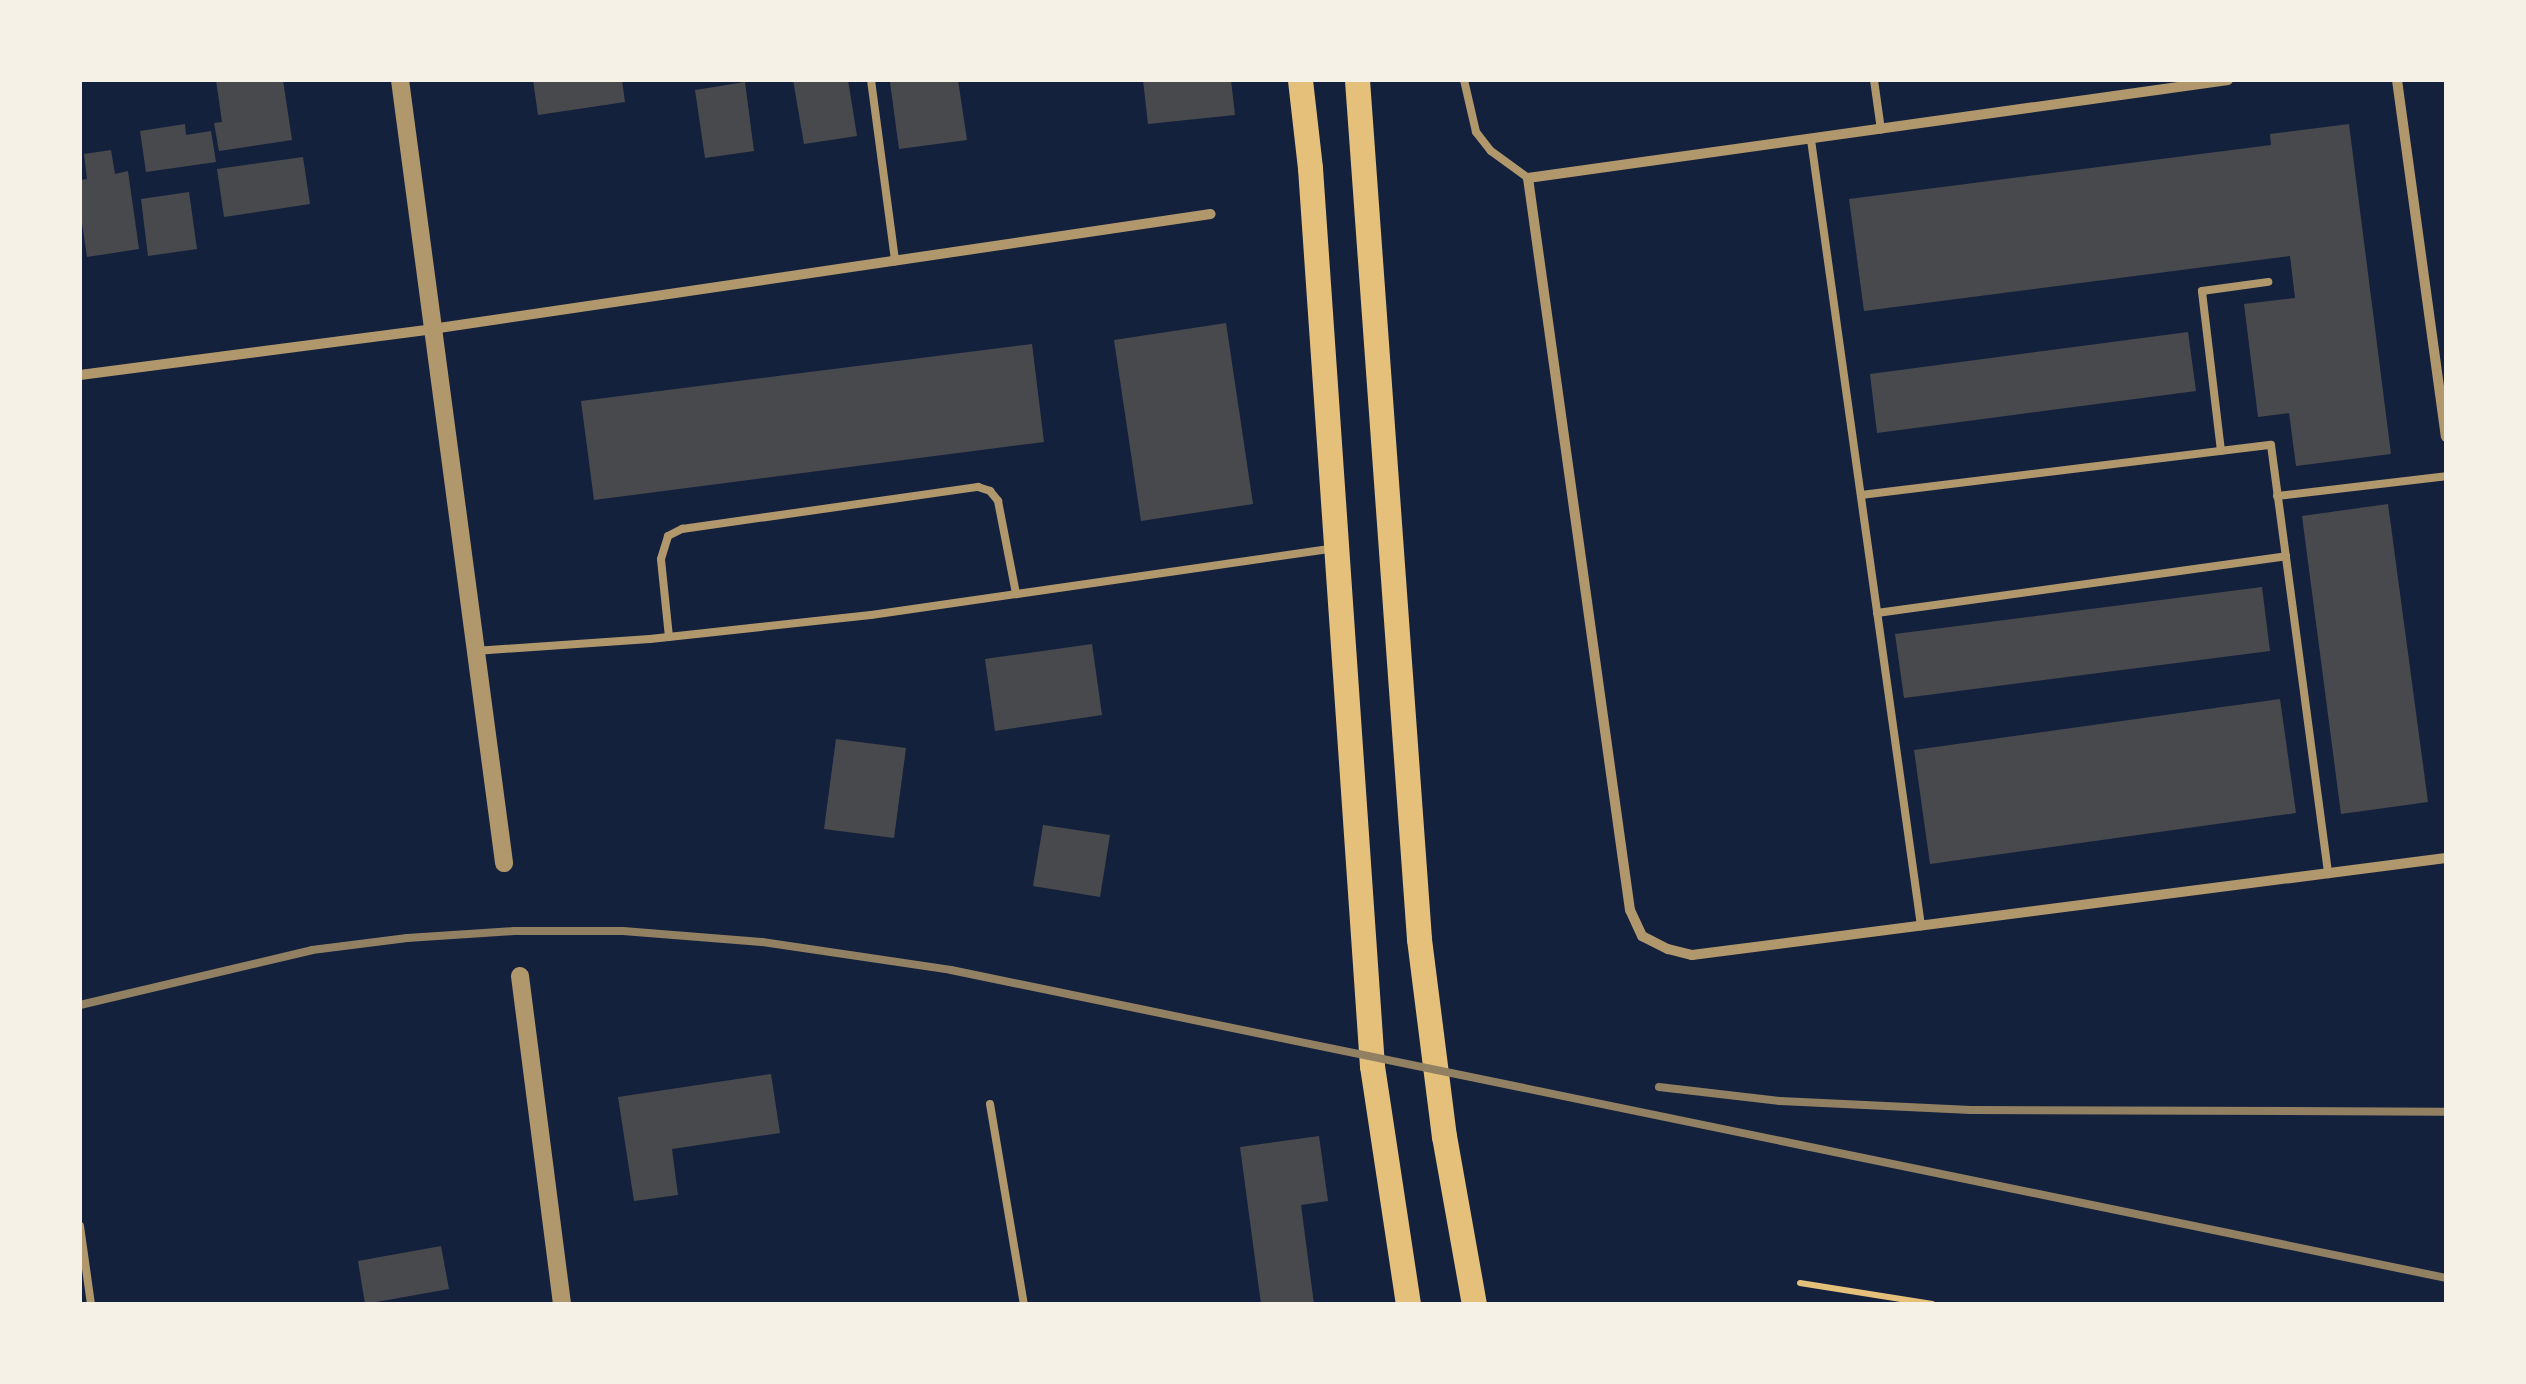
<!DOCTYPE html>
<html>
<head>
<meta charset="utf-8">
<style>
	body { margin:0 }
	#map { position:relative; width:2526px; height:1384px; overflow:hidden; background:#14213d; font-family:"Golos Text",sans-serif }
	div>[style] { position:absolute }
	.building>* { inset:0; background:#48494c }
	.path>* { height:6px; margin:-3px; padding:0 3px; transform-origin:3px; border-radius:3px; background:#e5c07b }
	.service>* { height:8px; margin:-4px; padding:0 4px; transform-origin:4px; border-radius:4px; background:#b1986c }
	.minor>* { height:10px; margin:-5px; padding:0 5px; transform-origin:5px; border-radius:5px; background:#b1986c }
	.tertiary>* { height:18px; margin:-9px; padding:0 9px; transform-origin:9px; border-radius:9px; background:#b1986c }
	.primary>* { height:25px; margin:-12.5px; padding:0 12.5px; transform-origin:12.5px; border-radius:12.5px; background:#e5c07b }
	.rail>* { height:8px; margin:-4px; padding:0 4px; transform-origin:4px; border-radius:4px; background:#918062 }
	span { translate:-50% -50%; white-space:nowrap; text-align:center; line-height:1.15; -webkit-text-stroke:10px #f6f1e7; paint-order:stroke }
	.frame { position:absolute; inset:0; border:82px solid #f6f1e7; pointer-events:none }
</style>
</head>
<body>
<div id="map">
	<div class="building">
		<div style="clip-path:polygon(216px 80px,283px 80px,292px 140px,219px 151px,214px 123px,222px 122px)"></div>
		<div style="clip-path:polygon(533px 80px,622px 80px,625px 102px,538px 115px)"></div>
		<div style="clip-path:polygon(793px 80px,848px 80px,857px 136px,804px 144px)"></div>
		<div style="clip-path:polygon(958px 80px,967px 140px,899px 149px,890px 82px)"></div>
		<div style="clip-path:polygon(1143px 80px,1231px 80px,1235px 115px,1148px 124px)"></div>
		<div style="clip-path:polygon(745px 82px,754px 151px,705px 158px,695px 90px)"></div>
		<div style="clip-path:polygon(185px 124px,186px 135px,211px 131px,216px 162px,146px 172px,140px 131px)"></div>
		<div style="clip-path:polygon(2349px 124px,2391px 454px,2296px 466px,2289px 413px,2258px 417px,2244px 304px,2295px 298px,2290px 256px,1864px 311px,1849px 199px,2271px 145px,2270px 134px)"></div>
		<div style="clip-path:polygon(111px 150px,115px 174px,128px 171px,139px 249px,87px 257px,80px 209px,80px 180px,87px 179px,84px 154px)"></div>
		<div style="clip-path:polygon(303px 157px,310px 204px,224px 217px,217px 169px)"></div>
		<div style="clip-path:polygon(189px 192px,197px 249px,148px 256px,141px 199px)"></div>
		<div style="clip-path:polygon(1226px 323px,1253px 504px,1141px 521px,1114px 340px)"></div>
		<div style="clip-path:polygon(2188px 332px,2196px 391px,1877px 433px,1870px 374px)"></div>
		<div style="clip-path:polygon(1032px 344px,1044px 442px,594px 500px,581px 401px)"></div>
		<div style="clip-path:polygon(2388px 504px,2428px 802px,2341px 814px,2302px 516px)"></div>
		<div style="clip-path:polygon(2262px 587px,2270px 651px,1904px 698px,1895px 634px)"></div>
		<div style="clip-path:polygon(1092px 644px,1102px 715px,995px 731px,985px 659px)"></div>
		<div style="clip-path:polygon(2280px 699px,2296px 813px,1930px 864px,1914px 750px)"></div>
		<div style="clip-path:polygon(836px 739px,906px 748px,894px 838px,824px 829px)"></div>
		<div style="clip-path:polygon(1043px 825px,1110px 835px,1100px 897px,1033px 886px)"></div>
		<div style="clip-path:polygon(771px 1074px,780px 1133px,672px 1149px,678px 1195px,634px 1201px,618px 1097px)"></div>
		<div style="clip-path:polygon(1319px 1136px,1328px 1201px,1301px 1205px,1314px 1304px,1261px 1304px,1240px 1147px)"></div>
		<div style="clip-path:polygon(441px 1246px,449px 1289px,365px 1304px,358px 1261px)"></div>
	</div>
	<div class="path">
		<div style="left:1800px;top:1283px;width:134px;rotate:9deg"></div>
	</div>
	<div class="service">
		<div style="left:871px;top:80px;width:183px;rotate:82.4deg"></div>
		<div style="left:1464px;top:80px;width:53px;rotate:77deg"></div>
		<div style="left:1476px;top:132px;width:24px;rotate:52deg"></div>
		<div style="left:1491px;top:151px;width:46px;rotate:36.1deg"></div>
		<div style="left:1874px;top:80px;width:50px;rotate:82deg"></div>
		<div style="left:1811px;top:140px;width:794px;rotate:82.03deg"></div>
		<div style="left:2221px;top:451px;width:161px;rotate:-96.8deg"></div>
		<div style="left:2202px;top:291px;width:67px;rotate:-7.8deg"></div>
		<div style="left:1861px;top:495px;width:413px;rotate:-7deg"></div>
		<div style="left:2271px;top:445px;width:433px;rotate:82.4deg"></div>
		<div style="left:2277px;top:496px;width:170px;rotate:-6.7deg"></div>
		<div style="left:1877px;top:613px;width:413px;rotate:-7.9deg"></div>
		<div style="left:669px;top:637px;width:78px;rotate:-95.9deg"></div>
		<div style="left:661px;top:559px;width:24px;rotate:-73deg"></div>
		<div style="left:668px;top:536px;width:16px;rotate:-27deg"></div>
		<div style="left:682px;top:529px;width:299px;rotate:-8.1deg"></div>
		<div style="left:978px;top:487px;width:13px;rotate:18deg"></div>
		<div style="left:990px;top:491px;width:13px;rotate:51deg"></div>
		<div style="left:998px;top:501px;width:95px;rotate:79deg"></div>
		<div style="left:475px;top:651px;width:175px;rotate:-3.9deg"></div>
		<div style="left:650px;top:639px;width:222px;rotate:-6.2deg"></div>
		<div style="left:871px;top:615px;width:468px;rotate:-8.2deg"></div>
		<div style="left:990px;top:1104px;width:203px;rotate:80.4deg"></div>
		<div style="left:80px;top:1226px;width:79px;rotate:82deg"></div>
	</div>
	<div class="minor">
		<div style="left:2228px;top:80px;width:707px;rotate:172.03deg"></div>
		<div style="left:1528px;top:178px;width:739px;rotate:82.07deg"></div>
		<div style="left:1630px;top:910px;width:29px;rotate:65deg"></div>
		<div style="left:1642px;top:936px;width:29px;rotate:27deg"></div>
		<div style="left:1668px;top:949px;width:25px;rotate:14deg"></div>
		<div style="left:1692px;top:955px;width:760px;rotate:-7.33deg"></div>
		<div style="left:2397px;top:80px;width:360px;rotate:82.2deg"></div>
		<div style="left:80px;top:375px;width:355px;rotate:-7.4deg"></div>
		<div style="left:432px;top:329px;width:787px;rotate:-8.4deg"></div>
	</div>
	<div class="tertiary">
		<div style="left:400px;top:80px;width:790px;rotate:82.43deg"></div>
		<div style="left:520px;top:976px;width:331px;rotate:82.7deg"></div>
	</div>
	<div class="primary">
		<div style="left:1300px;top:80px;width:89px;rotate:83.5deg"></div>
		<div style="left:1310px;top:168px;width:900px;rotate:86.05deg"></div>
		<div style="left:1372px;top:1066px;width:241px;rotate:81.4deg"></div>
		<div style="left:1357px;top:80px;width:861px;rotate:85.87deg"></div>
		<div style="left:1419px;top:939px;width:199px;rotate:82.8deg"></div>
		<div style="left:1444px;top:1136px;width:171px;rotate:79.9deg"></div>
	</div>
	<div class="rail">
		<div style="left:80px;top:1005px;width:238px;rotate:-13.3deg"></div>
		<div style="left:312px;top:950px;width:96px;rotate:-7.2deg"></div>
		<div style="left:407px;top:938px;width:107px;rotate:-3.7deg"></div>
		<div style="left:514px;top:931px;width:109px"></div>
		<div style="left:623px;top:931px;width:139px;rotate:4.5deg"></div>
		<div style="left:762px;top:942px;width:191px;rotate:8.4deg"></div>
		<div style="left:951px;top:970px;width:1526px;rotate:11.64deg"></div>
		<div style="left:1659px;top:1087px;width:122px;rotate:6.6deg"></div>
		<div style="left:1780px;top:1101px;width:191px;rotate:2.7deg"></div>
		<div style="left:1971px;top:1110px;width:475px;rotate:0.2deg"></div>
	</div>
	<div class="frame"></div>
</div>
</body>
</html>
